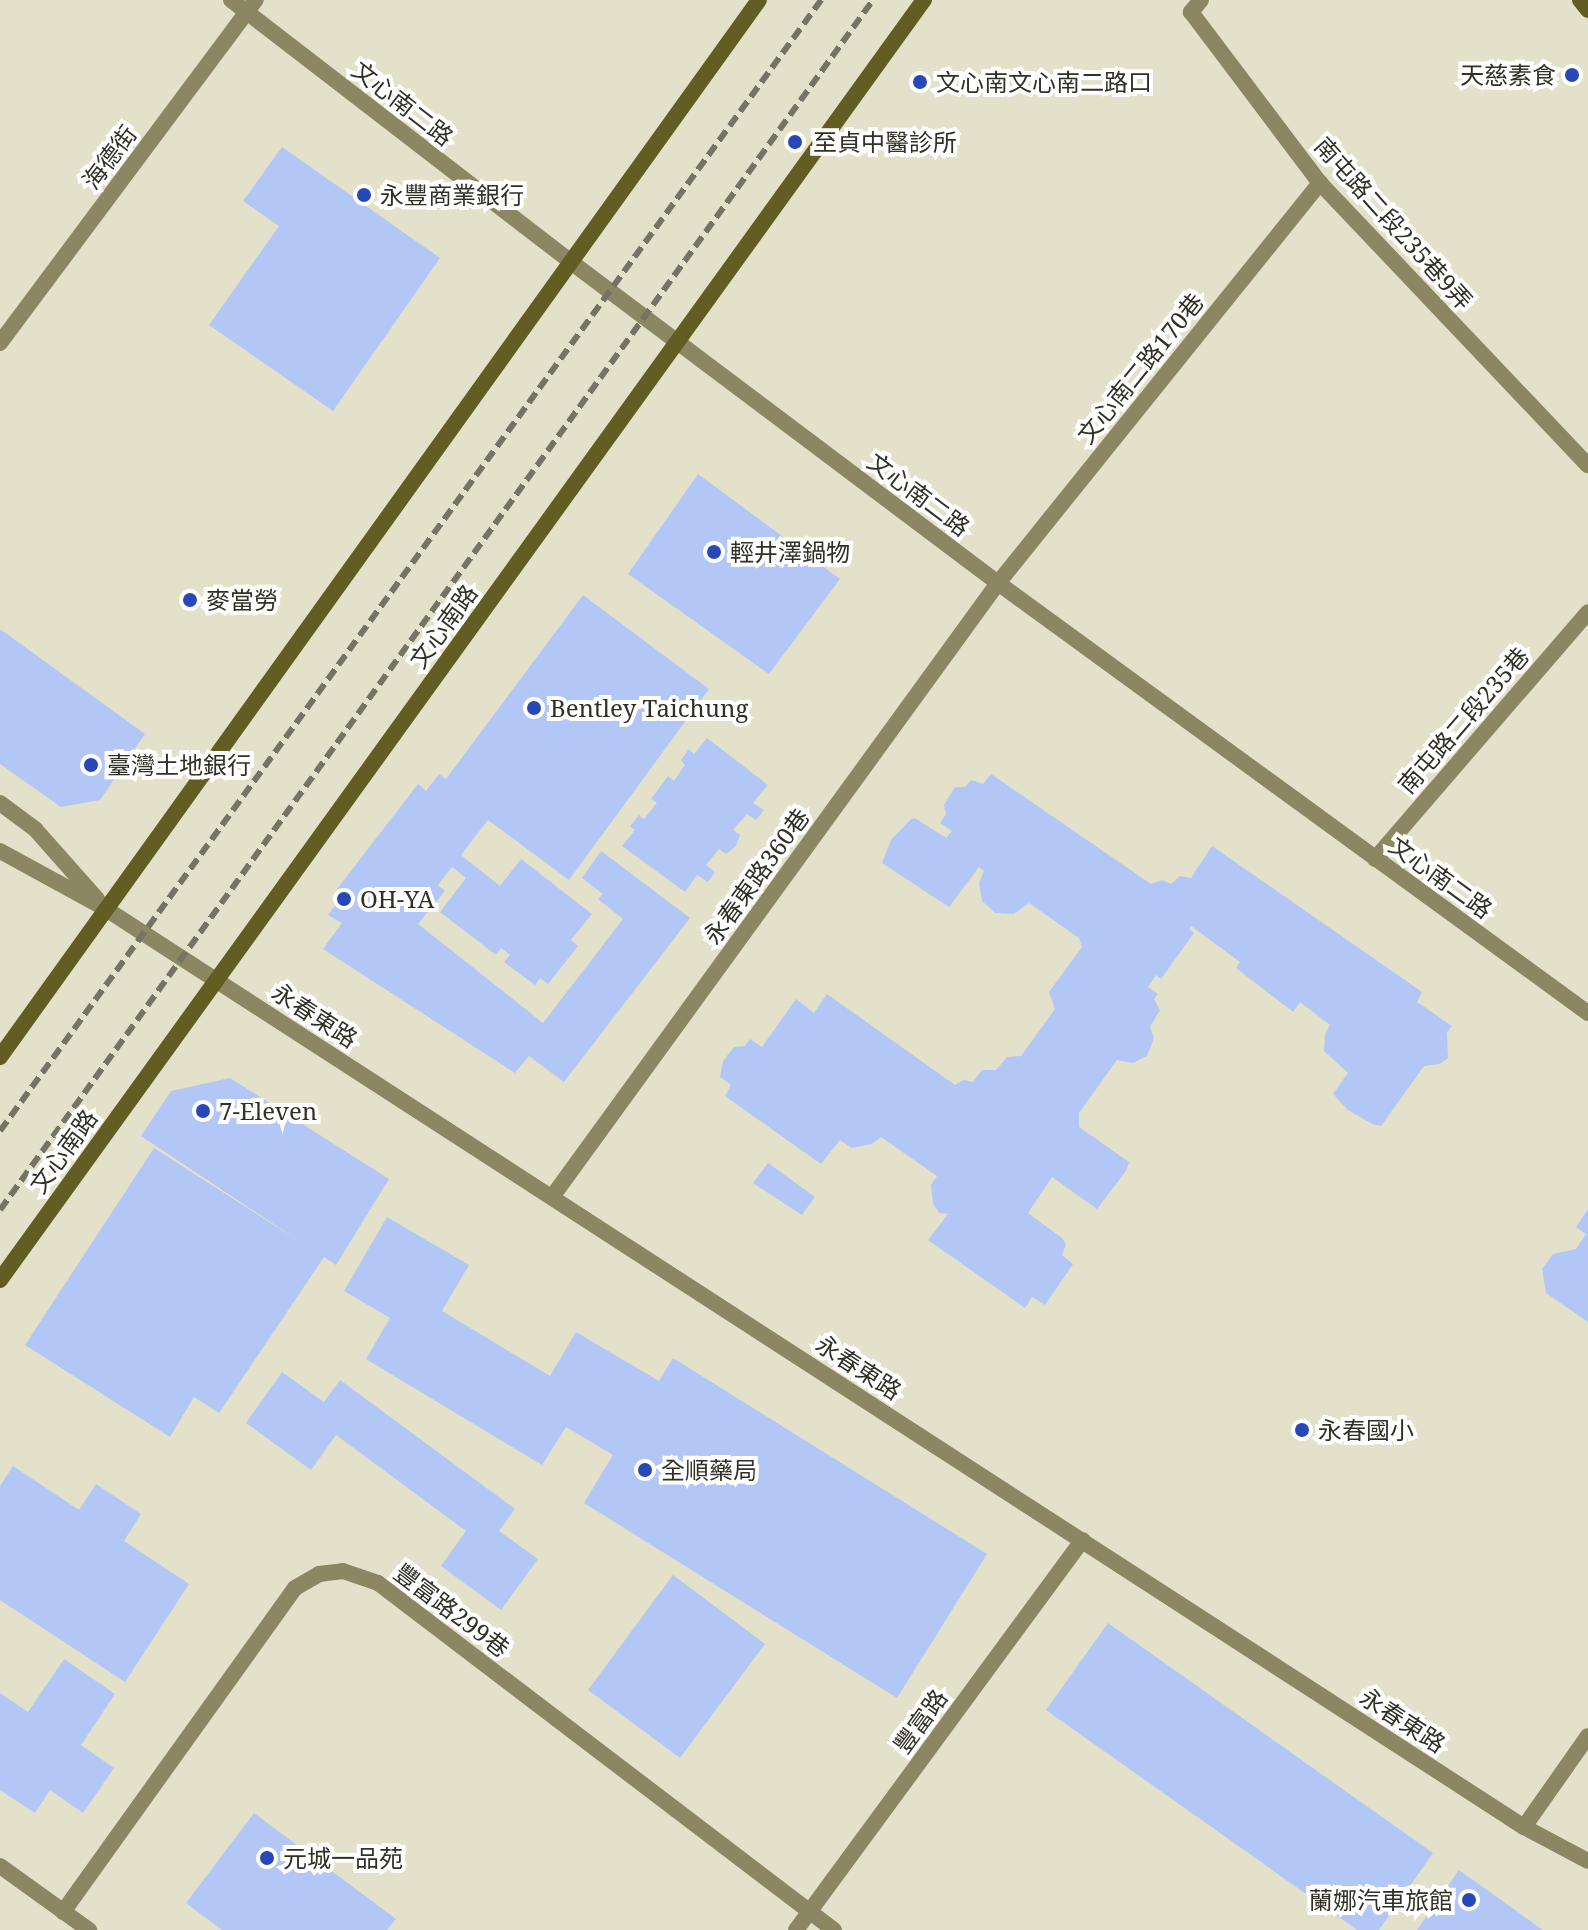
<!DOCTYPE html>
<html>
<head>
<meta charset="utf-8">
<style>
	body { margin:0 }
	#map { position:relative; width:1588px; height:1930px; overflow:hidden; background:#e3e1c9; font-family:"Noto Serif","Noto Sans TC",serif }
	div>[style] { position:absolute }
	.building>* { inset:0; background:#b3c7f6 }
	.minor>* { height:16px; margin:-8px; padding:0 8px; transform-origin:8px; border-radius:8px; background:#8a8762 }
	.tertiary>* { height:16px; margin:-8px; padding:0 8px; transform-origin:8px; border-radius:8px; background:#8a8762 }
	.secondary>* { height:16px; margin:-8px; padding:0 8px; transform-origin:8px; border-radius:8px; background:#625d22 }
	.rail>* { height:6px; margin-top:-3px; transform-origin:0; background:repeating-linear-gradient(90deg,#747364 0 12px,transparent 0 18px) }
	.dots>* { width:22px; height:22px; translate:-50% -50%; box-sizing:border-box; border:4px solid #fff; border-radius:50% }
	span { translate:-50% -50%; white-space:nowrap; text-align:center; line-height:1.15; -webkit-text-stroke:8px #fff; paint-order:stroke }
	.poi-label { font-size:24px; color:#313026 }
	.right { translate:-100% -50%; text-align:right }
	.left { translate:0 -50%; text-align:left }
	.street-label { font-size:24px; color:#313026 }
</style>
</head>
<body>
<div id="map">
	<div class="building">
		<div style="clip-path:polygon(282px 147px,440px 258px,333px 411px,209px 325px,279px 226px,243px 201px)"></div>
		<div style="clip-path:polygon(698px 474px,840px 579px,769px 674px,628px 574px)"></div>
		<div style="clip-path:polygon(583px 595px,709px 689px,569px 880px,488px 820px,461px 855px,500px 886px,521px 859px,592px 914px,571px 940px,578px 946px,548px 984px,540px 978px,535px 985px,504px 962px,510px 955px,501px 948px,496px 955px,440px 912px,466px 878px,452px 867px,438px 885px,445px 891px,418px 924px,543px 1023px,623px 919px,598px 899px,603px 894px,582px 878px,601px 851px,690px 918px,564px 1082px,529px 1056px,515px 1073px,323px 949px,342px 923px,328px 915px,344px 894px,337px 889px,418px 784px,426px 791px,439px 774px,446px 779px)"></div>
		<div style="clip-path:polygon(0 629px,145px 734px,100px 800px,61px 807px,0 764px)"></div>
		<div style="clip-path:polygon(707px 738px,768px 785px,753px 803px,764px 810px,756px 820px,747px 814px,733px 830px,740px 835px,736px 846px,726px 854px,719px 849px,706px 865px,715px 872px,708px 882px,697px 875px,685px 892px,622px 846px,635px 830px,630px 826px,639px 815px,644px 819px,657px 803px,651px 799px,668px 776px,674px 781px,685px 765px,681px 760px,689px 749px,694px 754px)"></div>
		<div style="clip-path:polygon(991px 774px,1151px 884px,1162px 880px,1171px 884px,1180px 876px,1191px 878px,1212px 846px,1422px 992px,1417px 1002px,1452px 1026px,1447px 1032px,1448px 1058px,1440px 1064px,1424px 1066px,1381px 1126px,1372px 1124px,1348px 1110px,1333px 1094px,1348px 1073px,1324px 1051px,1325px 1034px,1330px 1025px,1300px 1002px,1293px 1012px,1236px 968px,1240px 962px,1191px 926px,1189px 929px,1194px 933px,1161px 979px,1156px 975px,1148px 987px,1158px 994px,1154px 999px,1160px 1010px,1150px 1027px,1154px 1038px,1147px 1056px,1133px 1063px,1117px 1060px,1079px 1113px,1079px 1127px,1129px 1162px,1126px 1171px,1097px 1209px,1052px 1177px,1028px 1213px,1062px 1238px,1066px 1244px,1062px 1255px,1073px 1264px,1045px 1305px,1032px 1297px,1025px 1308px,928px 1240px,948px 1214px,939px 1213px,933px 1203px,931px 1185px,937px 1176px,881px 1137px,872px 1144px,851px 1148px,840px 1140px,821px 1164px,725px 1096px,731px 1085px,720px 1077px,723px 1061px,734px 1047px,745px 1046px,750px 1039px,762px 1047px,796px 999px,814px 1013px,827px 994px,955px 1085px,964px 1080px,973px 1082px,982px 1070px,996px 1070px,1007px 1057px,1021px 1056px,1055px 1009px,1049px 992px,1082px 947px,1079px 938px,1029px 903px,1014px 914px,995px 913px,982px 901px,979px 883px,984px 871px,979px 867px,949px 907px,882px 863px,891px 840px,911px 819px,915px 818px,946px 838px,952px 831px,940px 823px,946px 814px,944px 805px,955px 787px,965px 787px,971px 780px,983px 784px)"></div>
		<div style="clip-path:polygon(230px 1078px,389px 1179px,336px 1265px,324px 1257px,219px 1413px,194px 1397px,170px 1437px,25px 1345px,154px 1148px,299px 1241px,141px 1136px,171px 1091px)"></div>
		<div style="clip-path:polygon(768px 1163px,815px 1197px,802px 1215px,753px 1183px)"></div>
		<div style="clip-path:polygon(1588px 1209px,1588px 1322px,1546px 1293px,1542px 1269px,1553px 1254px,1576px 1249px,1586px 1234px,1576px 1227px)"></div>
		<div style="clip-path:polygon(387px 1217px,469px 1265px,442px 1311px,550px 1376px,576px 1332px,659px 1381px,673px 1358px,987px 1554px,897px 1698px,584px 1503px,613px 1455px,566px 1427px,542px 1465px,366px 1359px,390px 1318px,344px 1291px)"></div>
		<div style="clip-path:polygon(282px 1372px,324px 1402px,340px 1380px,515px 1509px,499px 1531px,538px 1559px,501px 1610px,441px 1566px,466px 1531px,336px 1435px,311px 1470px,246px 1423px)"></div>
		<div style="clip-path:polygon(13px 1466px,79px 1510px,96px 1484px,141px 1514px,124px 1541px,189px 1584px,125px 1682px,0 1600px,0 1486px)"></div>
		<div style="clip-path:polygon(673px 1575px,765px 1644px,680px 1758px,588px 1690px)"></div>
		<div style="clip-path:polygon(1108px 1623px,1433px 1853px,1379px 1930px,1357px 1930px,1046px 1710px)"></div>
		<div style="clip-path:polygon(64px 1659px,115px 1694px,81px 1745px,114px 1768px,83px 1813px,50px 1790px,35px 1813px,0 1790px,0 1693px,28px 1712px)"></div>
		<div style="clip-path:polygon(254px 1813px,396px 1919px,387px 1930px,222px 1930px,186px 1903px)"></div>
		<div style="clip-path:polygon(1459px 1870px,1543px 1930px,1417px 1930px)"></div>
	</div>
	<div class="minor">
		<div style="left:231px;top:0;width:429px;rotate:37.6deg"></div>
		<div style="left:571px;top:262px;width:534px;rotate:36.93deg"></div>
		<div style="left:998px;top:583px;width:730px;rotate:36.09deg"></div>
		<div style="left:1201px;top:0;width:16px;rotate:130deg"></div>
		<div style="left:1191px;top:12px;width:214px;rotate:53deg"></div>
		<div style="left:1320px;top:183px;width:389px;rotate:46.5deg"></div>
		<div style="left:0;top:343px;width:428px;rotate:-53.3deg"></div>
		<div style="left:1375px;top:859px;width:326px;rotate:-49.2deg"></div>
		<div style="left:552px;top:1197px;width:759px;rotate:-54.01deg"></div>
		<div style="left:998px;top:583px;width:514px;rotate:-51.17deg"></div>
		<div style="left:1524px;top:1827px;width:111px;rotate:-54.9deg"></div>
		<div style="left:0;top:1866px;width:110px;rotate:35.7deg"></div>
		<div style="left:63px;top:1912px;width:398px;rotate:-54.4deg"></div>
		<div style="left:295px;top:1588px;width:28px;rotate:-30deg"></div>
		<div style="left:319px;top:1574px;width:24px;rotate:-7deg"></div>
		<div style="left:343px;top:1571px;width:37px;rotate:19deg"></div>
		<div style="left:378px;top:1583px;width:573px;rotate:37.27deg"></div>
		<div style="left:796px;top:1930px;width:484px;rotate:-53.7deg"></div>
	</div>
	<div class="tertiary">
		<div style="left:0;top:803px;width:44px;rotate:36.6deg"></div>
		<div style="left:35px;top:829px;width:94px;rotate:48.5deg"></div>
		<div style="left:0;top:851px;width:121px;rotate:28.7deg"></div>
		<div style="left:106px;top:909px;width:1689px;rotate:32.92deg"></div>
		<div style="left:1524px;top:1827px;width:72px;rotate:28deg"></div>
	</div>
	<div class="secondary">
		<div style="left:1580px;top:0;width:13px;rotate:51deg"></div>
		<div style="left:0;top:1057px;width:1301px;rotate:-54.32deg"></div>
		<div style="left:0;top:1280px;width:1579px;rotate:-54.18deg"></div>
	</div>
	<div class="rail">
		<div style="left:0;top:1131px;width:1398px;rotate:-54.02deg"></div>
		<div style="left:0;top:1210px;width:1492px;rotate:-54.19deg"></div>
	</div>
	<div class="dots">
		<div style="left:1572px;top:75px;background:#2948b8"></div>
		<div style="left:920px;top:82px;background:#2948b8"></div>
		<div style="left:795px;top:142px;background:#2948b8"></div>
		<div style="left:364px;top:195px;background:#2948b8"></div>
		<div style="left:714px;top:552px;background:#2948b8"></div>
		<div style="left:190px;top:600px;background:#2948b8"></div>
		<div style="left:534px;top:708px;background:#2948b8"></div>
		<div style="left:91px;top:765px;background:#2948b8"></div>
		<div style="left:344px;top:899px;background:#2948b8"></div>
		<div style="left:203px;top:1111px;background:#2948b8"></div>
		<div style="left:1302px;top:1430px;background:#2948b8"></div>
		<div style="left:645px;top:1470px;background:#2948b8"></div>
		<div style="left:267px;top:1858px;background:#2948b8"></div>
		<div style="left:1469px;top:1900px;background:#2948b8"></div>
	</div>
	<div class="poi-label">
		<span class="right" style="left:1556px;top:75px">天慈素食</span>
		<span class="left" style="left:936px;top:82px">文心南文心南二路口</span>
		<span class="left" style="left:813px;top:142px">至貞中醫診所</span>
		<span class="left" style="left:380px;top:195px">永豐商業銀行</span>
		<span class="left" style="left:730px;top:552px">輕井澤鍋物</span>
		<span class="left" style="left:206px;top:600px">麥當勞</span>
		<span class="left" style="left:550px;top:708px">Bentley Taichung</span>
		<span class="left" style="left:107px;top:765px">臺灣土地銀行</span>
		<span class="left" style="left:360px;top:899px">OH-YA</span>
		<span class="left" style="left:219px;top:1111px">7-Eleven</span>
		<span class="left" style="left:1318px;top:1430px">永春國小</span>
		<span class="left" style="left:661px;top:1470px">全順藥局</span>
		<span class="left" style="left:283px;top:1858px">元城一品苑</span>
		<span class="right" style="left:1453px;top:1900px">蘭娜汽車旅館</span>
	</div>
	<div class="street-label">
		<span style="left:403px;top:103px;rotate:38deg">文心南二路</span>
		<span style="left:109px;top:157px;rotate:-53deg">海德街</span>
		<span style="left:1394px;top:223px;rotate:48deg">南屯路二段235巷9弄</span>
		<span style="left:1140px;top:368px;rotate:-51deg">文心南二路170巷</span>
		<span style="left:919px;top:494px;rotate:37deg">文心南二路</span>
		<span style="left:443px;top:626px;rotate:-54deg">文心南路</span>
		<span style="left:1463px;top:720px;rotate:-49deg">南屯路二段235巷</span>
		<span style="left:756px;top:876px;rotate:-54deg">永春東路360巷</span>
		<span style="left:1441px;top:877px;rotate:36deg">文心南二路</span>
		<span style="left:315px;top:1015px;rotate:33deg">永春東路</span>
		<span style="left:63px;top:1151px;rotate:-54deg">文心南路</span>
		<span style="left:859px;top:1367px;rotate:33deg">永春東路</span>
		<span style="left:452px;top:1610px;rotate:37deg">豐富路299巷</span>
		<span style="left:1403px;top:1720px;rotate:33deg">永春東路</span>
		<span style="left:920px;top:1721px;rotate:-54deg">豐富路</span>
	</div>
</div>
</body>
</html>
